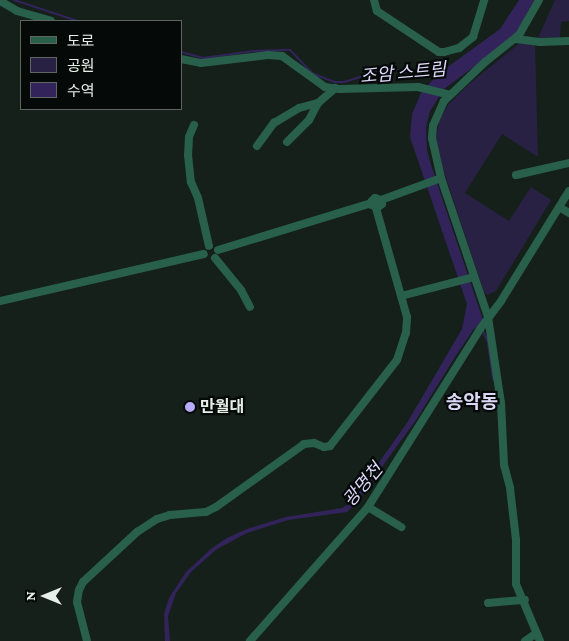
<!DOCTYPE html>
<html>
<head>
<meta charset="utf-8">
<style>
	body { margin:0 }
	#map { position:relative; width:569px; height:641px; overflow:hidden; background:#15201b; font-family:"Crimson Pro","Noto Sans KR",serif }
	div>[style] { position:absolute }
	.green>* { inset:0; background:#282144 }
	.water>* { inset:0; background:#32245a }
	.stream>* { height:2px; margin:-1px; padding:0 1px; transform-origin:1px; border-radius:1px; background:#32245a }
	.minor>* { height:8px; margin:-4px; padding:0 4px; transform-origin:4px; border-radius:4px; background:#28604c }
	.dots>* { width:14px; height:14px; translate:-50% -50%; box-sizing:border-box; border:2px solid #050907; border-radius:50% }
	span { translate:-50% -50%; white-space:nowrap; text-align:center; line-height:1.15; -webkit-text-stroke:4.5px #050907; paint-order:stroke }
	.poi-label { font-size:16px; color:#e7efeb; font-weight:700 }
	.left { translate:0 -50%; text-align:left }
	.water-label { font-size:18px; color:#dcd7fb; font-style:italic }
	.quarter-label { font-size:19px; color:#dbd8f5; font-weight:700 }
	.legend { position:absolute; left:20px; top:20px; width:162px; height:90px; box-sizing:border-box; background:#050907; border:1px solid #5f6562; margin:0; padding:6px 9px; list-style:none; font-size:15px; color:#e7efeb }
	.legend li { display:flex; align-items:center; gap:10px; height:25px }
	.legend b { width:25px; border:1px solid #5f6562 }
	.north { position:absolute; left:20px; top:571px; width:50px; height:50px; -webkit-text-stroke:4px #050907; paint-order:stroke; rotate:270deg; font-size:14px; font-weight:700; line-height:20px; text-align:center; color:#e7efeb }
	.north::after { content:''; display:block; margin:auto; width:18px; height:22px; background:#e7efeb; clip-path:polygon(50% 0,100% 100%,50% 72%,0 100%) }
</style>
</head>
<body>
<div id="map">
	<div class="green">
		<div style="clip-path:polygon(555px 0,569px 0,569px 21px,561px 22px,560px 37px,538px 38px)"></div>
		<div style="clip-path:polygon(521px 42px,535px 45px,538px 157px,502px 134px,465px 193px,509px 221px,531px 187px,551px 200px,496px 291px,487px 295px,484px 292px,438px 154px,436px 136px,439px 121px,448px 105px,469px 84px)"></div>
	</div>
	<div class="water">
		<div style="clip-path:polygon(519px 0,534px 0,516px 33px,509px 41px,444px 89px,430px 111px,426px 127px,427px 150px,431px 165px,483px 320px,473px 330px,455px 357px,416px 420px,354px 505px,347px 512px,288px 520px,247px 533px,217px 549px,191px 572px,176px 593px,168px 616px,170px 641px,165px 641px,164px 614px,169px 598px,186px 572px,212px 548px,227px 538px,247px 529px,286px 517px,342px 508px,350px 503px,407px 423px,462px 329px,467px 304px,410px 137px,412px 114px,421px 93px,438px 74px,500px 29px)"></div>
	</div>
	<div class="stream">
		<div style="left:14px;top:0;width:67px;rotate:18.2deg"></div>
		<div style="left:181px;top:52px;width:23px;rotate:15deg"></div>
		<div style="left:203px;top:58px;width:51px;rotate:-7.8deg"></div>
		<div style="left:254px;top:51px;width:36px;rotate:-2deg"></div>
		<div style="left:290px;top:50px;width:32px;rotate:46deg"></div>
		<div style="left:312px;top:73px;width:24px;rotate:22deg"></div>
		<div style="left:334px;top:82px;width:10px"></div>
		<div style="left:344px;top:82px;width:34px;rotate:-17deg"></div>
		<div style="left:377px;top:72px;width:72px;rotate:-3.2deg"></div>
		<div style="left:483px;top:331px;width:13px;rotate:67deg"></div>
		<div style="left:488px;top:343px;width:37px;rotate:82deg"></div>
	</div>
	<div class="minor">
		<div style="left:374px;top:0;width:11px;rotate:75deg"></div>
		<div style="left:377px;top:11px;width:74px;rotate:33.5deg"></div>
		<div style="left:439px;top:52px;width:5px"></div>
		<div style="left:444px;top:52px;width:16px;rotate:-15deg"></div>
		<div style="left:459px;top:48px;width:18px;rotate:-38deg"></div>
		<div style="left:473px;top:37px;width:39px;rotate:-73deg"></div>
		<div style="left:539px;top:0;width:40px;rotate:119.7deg"></div>
		<div style="left:519px;top:35px;width:43px;rotate:141.5deg"></div>
		<div style="left:485px;top:62px;width:57px;rotate:136.4deg"></div>
		<div style="left:444px;top:101px;width:27px;rotate:114deg"></div>
		<div style="left:433px;top:126px;width:12px;rotate:95deg"></div>
		<div style="left:432px;top:138px;width:41px;rotate:77.3deg"></div>
		<div style="left:441px;top:178px;width:147px;rotate:71.3deg"></div>
		<div style="left:488px;top:317px;width:87px;rotate:81.4deg"></div>
		<div style="left:501px;top:403px;width:62px;rotate:87.2deg"></div>
		<div style="left:504px;top:465px;width:24px;rotate:75deg"></div>
		<div style="left:510px;top:488px;width:52px;rotate:83.4deg"></div>
		<div style="left:516px;top:540px;width:44px;rotate:90deg"></div>
		<div style="left:516px;top:584px;width:62px;rotate:67.2deg"></div>
		<div style="left:0;top:1px;width:20px;rotate:30deg"></div>
		<div style="left:17px;top:11px;width:35px;rotate:16deg"></div>
		<div style="left:516px;top:39px;width:24px;rotate:7deg"></div>
		<div style="left:540px;top:42px;width:29px;rotate:-2deg"></div>
		<div style="left:181px;top:59px;width:20px;rotate:11deg"></div>
		<div style="left:201px;top:63px;width:67px;rotate:-6.8deg"></div>
		<div style="left:268px;top:55px;width:14px;rotate:4deg"></div>
		<div style="left:282px;top:56px;width:53px;rotate:35.8deg"></div>
		<div style="left:325px;top:87px;width:15px;rotate:8deg"></div>
		<div style="left:340px;top:89px;width:78px;rotate:-1.5deg"></div>
		<div style="left:418px;top:87px;width:32px;rotate:14deg"></div>
		<div style="left:194px;top:125px;width:13px;rotate:113deg"></div>
		<div style="left:189px;top:137px;width:18px;rotate:93deg"></div>
		<div style="left:188px;top:155px;width:27px;rotate:84deg"></div>
		<div style="left:191px;top:182px;width:17px;rotate:66deg"></div>
		<div style="left:198px;top:198px;width:49px;rotate:77.1deg"></div>
		<div style="left:287px;top:142px;width:31px;rotate:-45deg"></div>
		<div style="left:309px;top:120px;width:19px;rotate:-62deg"></div>
		<div style="left:318px;top:103px;width:23px;rotate:-41deg"></div>
		<div style="left:257px;top:146px;width:29px;rotate:-54deg"></div>
		<div style="left:274px;top:123px;width:29px;rotate:-31deg"></div>
		<div style="left:299px;top:108px;width:20px;rotate:-15deg"></div>
		<div style="left:516px;top:175px;width:54px;rotate:-12.8deg"></div>
		<div style="left:381px;top:200px;width:4px;rotate:76deg"></div>
		<div style="left:382px;top:204px;width:5px;rotate:143deg"></div>
		<div style="left:378px;top:207px;width:6px;rotate:-162deg"></div>
		<div style="left:372px;top:205px;width:4px;rotate:-90deg"></div>
		<div style="left:372px;top:201px;width:4px;rotate:-45deg"></div>
		<div style="left:375px;top:198px;width:6px;rotate:18deg"></div>
		<div style="left:381px;top:200px;width:64px;rotate:-20.1deg"></div>
		<div style="left:559px;top:207px;width:12px;rotate:31deg"></div>
		<div style="left:218px;top:250px;width:161px;rotate:-17deg"></div>
		<div style="left:215px;top:258px;width:41px;rotate:50.9deg"></div>
		<div style="left:241px;top:290px;width:19px;rotate:62deg"></div>
		<div style="left:401px;top:296px;width:75px;rotate:-14.6deg"></div>
		<div style="left:0;top:301px;width:209px;rotate:-13deg"></div>
		<div style="left:368px;top:507px;width:39px;rotate:31deg"></div>
		<div style="left:488px;top:603px;width:37px;rotate:-5deg"></div>
		<div style="left:87px;top:641px;width:40px;rotate:-104.4deg"></div>
		<div style="left:77px;top:602px;width:12px;rotate:-81deg"></div>
		<div style="left:79px;top:590px;width:9px;rotate:-63deg"></div>
		<div style="left:83px;top:582px;width:74px;rotate:-42.8deg"></div>
		<div style="left:137px;top:532px;width:24px;rotate:-33deg"></div>
		<div style="left:157px;top:519px;width:14px;rotate:-17deg"></div>
		<div style="left:170px;top:515px;width:36px;rotate:-5deg"></div>
		<div style="left:206px;top:512px;width:11px;rotate:-27deg"></div>
		<div style="left:216px;top:507px;width:108px;rotate:-35.6deg"></div>
		<div style="left:304px;top:444px;width:10px;rotate:-6deg"></div>
		<div style="left:314px;top:443px;width:11px;rotate:22deg"></div>
		<div style="left:324px;top:447px;width:6px;rotate:-9deg"></div>
		<div style="left:330px;top:446px;width:109px;rotate:-52.1deg"></div>
		<div style="left:397px;top:360px;width:28px;rotate:-72deg"></div>
		<div style="left:406px;top:333px;width:16px;rotate:-86deg"></div>
		<div style="left:407px;top:317px;width:113px;rotate:-105.9deg"></div>
		<div style="left:250px;top:641px;width:179px;rotate:-48.6deg"></div>
		<div style="left:368px;top:507px;width:210px;rotate:-57.8deg"></div>
		<div style="left:480px;top:329px;width:35px;rotate:-53deg"></div>
		<div style="left:501px;top:301px;width:129px;rotate:-58.3deg"></div>
		<div style="left:525px;top:641px;width:14px;rotate:-34deg"></div>
	</div>
	<div class="dots">
		<div style="left:190px;top:407px;background:#b8abf7"></div>
	</div>
	<div class="poi-label">
		<span class="left" style="left:200px;top:407px">만월대</span>
	</div>
	<div class="water-label">
		<span style="left:403px;top:73px;rotate:-5deg">조암 스트림</span>
		<span style="left:363px;top:485px;rotate:-50deg">광명천</span>
	</div>
	<div class="quarter-label">
		<span style="left:472px;top:402px">송악동</span>
	</div>
	<ul class="legend">
	<li><b style="height:6px;background:#28604c"></b>도로</li>
	<li><b style="height:14px;background:#282144"></b>공원</li>
	<li><b style="height:14px;background:#32245a"></b>수역</li>
	</ul>
	<div class="north">N</div>
</div>
</body>
</html>
